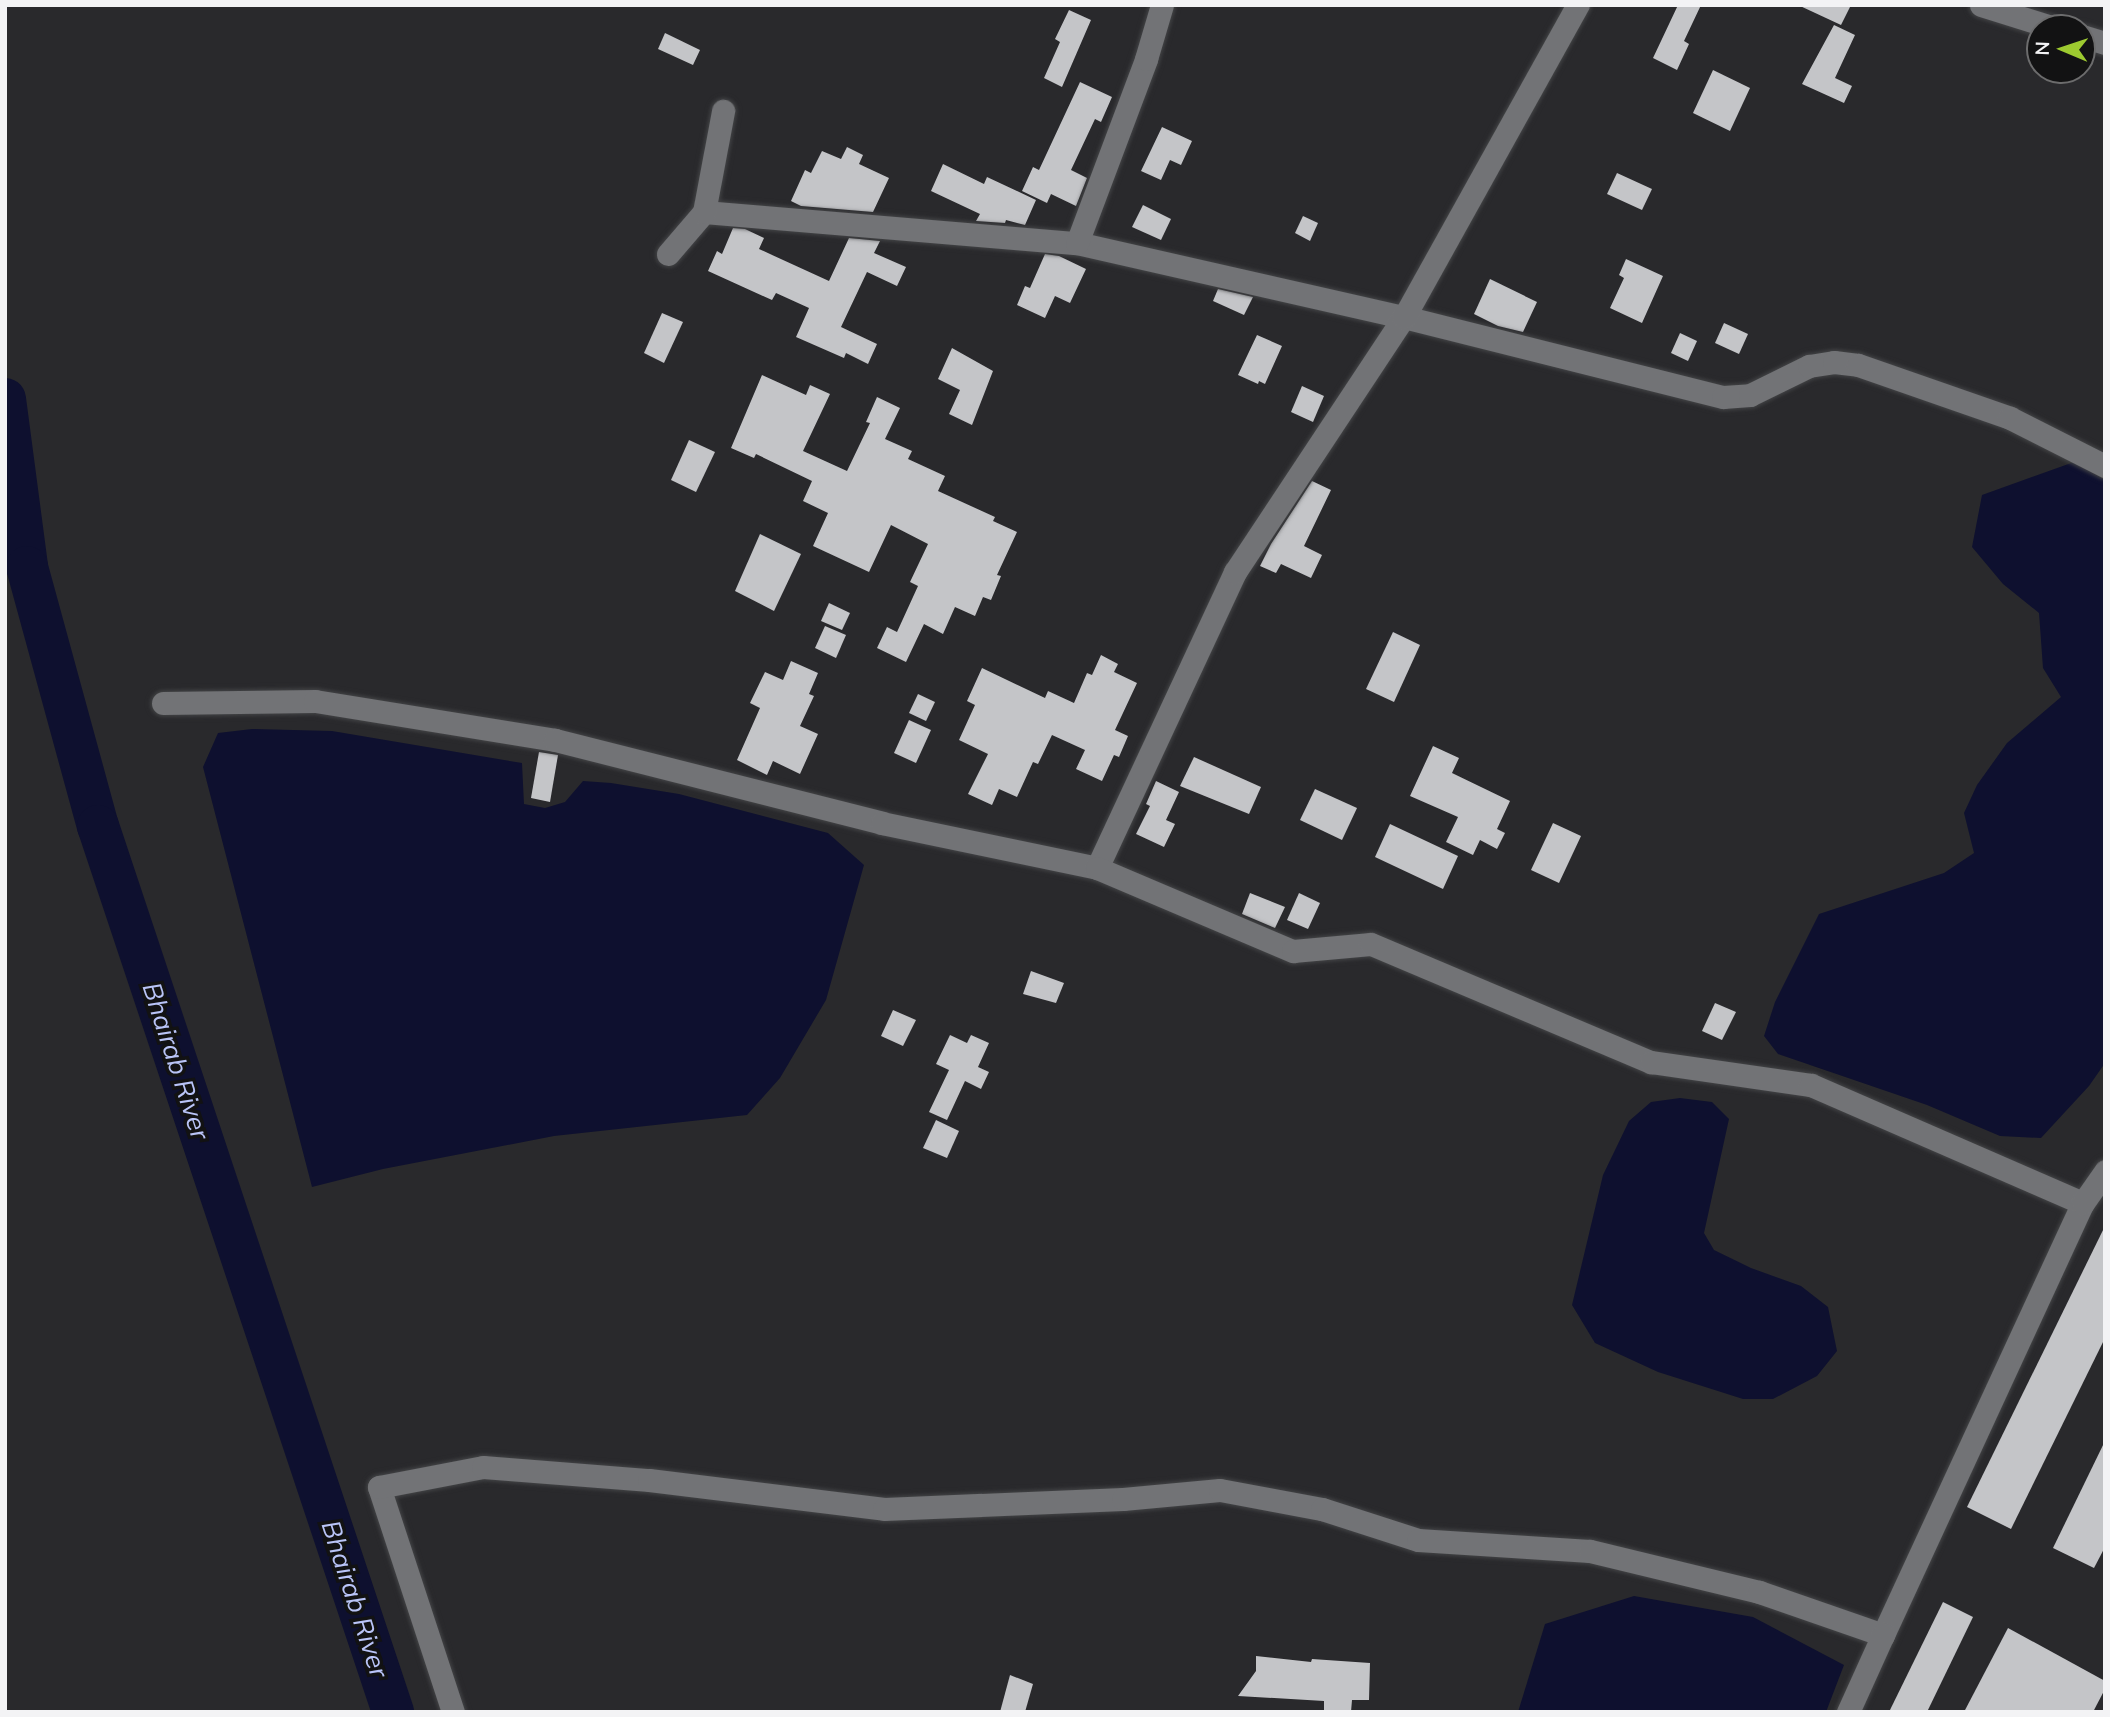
<!DOCTYPE html>
<html>
<head>
<meta charset="utf-8">
<style>
	body { margin:0 }
	#map { position:relative; width:2110px; height:1717px; overflow:hidden; background:#29292c; font-family:Mulish,sans-serif }
	div>[style] { position:absolute }
	.water>* { inset:0; background:#0e102f }
	.river>* { height:42px; margin:-21px; padding:0 21px; transform-origin:21px; border-radius:21px; background:#0e102f }
	.building>* { inset:0; background:#c4c5c8 }
	.roads { filter:drop-shadow(0 0 2px #434446) drop-shadow(0 0 2px #434446) }
	.street>* { height:23px; margin:-11.5px; padding:0 11.5px; transform-origin:11.5px; border-radius:11.5px; background:#727376 }
	span { translate:-50% -50%; white-space:nowrap; text-align:center; line-height:1.15; -webkit-text-stroke:7px #121213; paint-order:stroke }
	.water-label { font-size:26px; color:#b9c4f7; font-style:italic }
	.frame { position:absolute; inset:0; border:7px solid #f3f3f5; pointer-events:none }
	.north { position:absolute; left:2026px; top:14px; width:70px; height:70px; box-sizing:border-box; background:#121213; border:2px solid #6c6c6d; border-radius:50%; rotate:272deg; font-size:19px; font-weight:700; line-height:28px; text-align:center; color:#f3f3f5 }
	.north::after { content:''; display:block; margin:auto; width:24px; height:32px; background:#9dca30; clip-path:polygon(50% 0,100% 100%,50% 72%,0 100%) }
</style>
</head>
<body>
<div id="map">
	<div class="water">
		<div style="clip-path:polygon(2074px 462px,2105px 480px,2105px 1063px,2089px 1086px,2041px 1138px,2000px 1136px,1927px 1105px,1778px 1054px,1764px 1036px,1775px 1002px,1819px 914px,1944px 873px,1974px 853px,1964px 813px,1977px 785px,2007px 743px,2061px 697px,2043px 668px,2039px 613px,2003px 584px,1972px 547px,1982px 495px)"></div>
		<div style="clip-path:polygon(252px 729px,332px 731px,522px 763px,524px 804px,545px 808px,565px 802px,583px 781px,611px 783px,679px 794px,828px 833px,864px 865px,826px 1000px,780px 1078px,747px 1115px,554px 1136px,383px 1169px,312px 1187px,203px 767px,218px 733px)"></div>
		<div style="clip-path:polygon(1680px 1098px,1712px 1102px,1729px 1119px,1704px 1233px,1714px 1250px,1751px 1268px,1801px 1286px,1828px 1307px,1837px 1351px,1817px 1376px,1773px 1399px,1743px 1399px,1658px 1372px,1595px 1343px,1572px 1305px,1603px 1175px,1629px 1121px,1651px 1102px)"></div>
		<div style="clip-path:polygon(1634px 1596px,1753px 1617px,1844px 1665px,1826px 1712px,1518px 1712px,1545px 1624px)"></div>
	</div>
	<div class="river">
		<div style="left:5px;top:399px;width:169px;rotate:82.5deg"></div>
		<div style="left:27px;top:567px;width:269px;rotate:74.7deg"></div>
		<div style="left:98px;top:826px;width:934px;rotate:71.58deg"></div>
	</div>
	<div class="building">
		<div style="clip-path:polygon(1678px 5px,1701px 5px,1684px 41px,1689px 44px,1677px 70px,1653px 58px)"></div>
		<div style="clip-path:polygon(1798px 5px,1851px 5px,1841px 25px)"></div>
		<div style="clip-path:polygon(1069px 10px,1091px 20px,1062px 87px,1044px 78px,1060px 42px,1055px 39px)"></div>
		<div style="clip-path:polygon(1834px 25px,1855px 35px,1835px 78px,1852px 86px,1844px 103px,1802px 84px)"></div>
		<div style="clip-path:polygon(665px 33px,700px 50px,693px 65px,658px 49px)"></div>
		<div style="clip-path:polygon(1713px 70px,1750px 88px,1730px 131px,1693px 113px)"></div>
		<div style="clip-path:polygon(1080px 82px,1112px 97px,1101px 122px,1095px 119px,1071px 170px,1087px 178px,1076px 206px,1051px 194px,1047px 203px,1022px 191px,1033px 167px,1039px 170px)"></div>
		<div style="clip-path:polygon(1162px 127px,1192px 141px,1181px 165px,1170px 160px,1161px 180px,1141px 171px)"></div>
		<div style="clip-path:polygon(847px 147px,863px 155px,859px 164px,889px 178px,873px 212px,801px 206px,791px 201px,805px 170px,811px 173px,822px 151px,841px 159px)"></div>
		<div style="clip-path:polygon(943px 164px,984px 184px,987px 177px,1036px 200px,1025px 225px,1006px 220px,1005px 223px,976px 221px,980px 214px,931px 191px)"></div>
		<div style="clip-path:polygon(1617px 173px,1652px 189px,1642px 210px,1607px 194px)"></div>
		<div style="clip-path:polygon(1143px 205px,1171px 219px,1161px 240px,1132px 227px)"></div>
		<div style="clip-path:polygon(1303px 216px,1318px 223px,1310px 241px,1295px 233px)"></div>
		<div style="clip-path:polygon(733px 228px,745px 229px,764px 238px,759px 249px,829px 281px,849px 238px,880px 241px,874px 253px,906px 267px,897px 286px,867px 272px,841px 327px,877px 344px,868px 364px,846px 353px,844px 358px,796px 337px,809px 308px,776px 293px,772px 300px,708px 271px,717px 251px,722px 254px)"></div>
		<div style="clip-path:polygon(1045px 254px,1059px 256px,1086px 269px,1070px 303px,1055px 296px,1045px 318px,1017px 305px,1025px 286px,1030px 288px)"></div>
		<div style="clip-path:polygon(1626px 259px,1663px 276px,1642px 323px,1610px 308px,1624px 278px,1619px 275px)"></div>
		<div style="clip-path:polygon(1490px 279px,1537px 302px,1523px 332px,1498px 326px,1474px 314px)"></div>
		<div style="clip-path:polygon(1218px 289px,1253px 297px,1244px 315px,1213px 301px)"></div>
		<div style="clip-path:polygon(662px 313px,683px 322px,664px 363px,644px 353px)"></div>
		<div style="clip-path:polygon(1724px 323px,1748px 334px,1739px 354px,1715px 343px)"></div>
		<div style="clip-path:polygon(1680px 333px,1697px 341px,1688px 361px,1671px 353px)"></div>
		<div style="clip-path:polygon(1257px 335px,1282px 346px,1265px 384px,1259px 381px,1258px 384px,1238px 375px)"></div>
		<div style="clip-path:polygon(952px 348px,993px 371px,972px 425px,949px 414px,960px 390px,938px 379px)"></div>
		<div style="clip-path:polygon(762px 375px,806px 395px,810px 385px,830px 394px,803px 451px,847px 471px,870px 423px,866px 422px,877px 397px,900px 408px,885px 439px,912px 451px,908px 459px,945px 476px,938px 491px,995px 517px,993px 521px,1017px 532px,997px 575px,1001px 576px,991px 600px,983px 597px,975px 616px,955px 607px,943px 634px,924px 624px,906px 662px,877px 648px,887px 627px,897px 632px,918px 586px,910px 582px,928px 544px,891px 525px,869px 572px,813px 546px,828px 513px,803px 501px,812px 481px,756px 454px,754px 458px,731px 448px)"></div>
		<div style="clip-path:polygon(1302px 386px,1324px 396px,1313px 422px,1291px 412px)"></div>
		<div style="clip-path:polygon(689px 440px,715px 452px,696px 492px,671px 480px)"></div>
		<div style="clip-path:polygon(1312px 481px,1331px 490px,1304px 546px,1322px 555px,1311px 578px,1281px 564px,1276px 573px,1260px 566px,1271px 544px)"></div>
		<div style="clip-path:polygon(760px 534px,801px 554px,774px 611px,735px 591px)"></div>
		<div style="clip-path:polygon(829px 603px,850px 613px,842px 630px,821px 621px)"></div>
		<div style="clip-path:polygon(825px 626px,846px 635px,836px 658px,815px 648px)"></div>
		<div style="clip-path:polygon(1393px 632px,1420px 645px,1394px 702px,1366px 689px)"></div>
		<div style="clip-path:polygon(1101px 655px,1118px 664px,1114px 672px,1137px 683px,1115px 730px,1128px 736px,1119px 757px,1114px 755px,1102px 781px,1076px 769px,1085px 750px,1052px 735px,1038px 764px,1033px 762px,1017px 797px,999px 789px,992px 805px,968px 794px,988px 754px,959px 740px,975px 705px,967px 701px,982px 668px,1045px 698px,1048px 691px,1074px 703px,1087px 673px,1092px 675px)"></div>
		<div style="clip-path:polygon(791px 661px,818px 673px,809px 694px,814px 696px,800px 726px,818px 734px,800px 774px,773px 761px,767px 775px,737px 760px,760px 708px,750px 703px,765px 672px,783px 680px)"></div>
		<div style="clip-path:polygon(918px 694px,935px 702px,926px 721px,909px 713px)"></div>
		<div style="clip-path:polygon(909px 720px,931px 730px,916px 763px,894px 753px)"></div>
		<div style="clip-path:polygon(1433px 746px,1459px 758px,1452px 773px,1510px 801px,1497px 829px,1505px 833px,1497px 849px,1480px 840px,1473px 855px,1446px 842px,1458px 817px,1410px 796px)"></div>
		<div style="clip-path:polygon(539px 752px,558px 755px,550px 802px,531px 798px)"></div>
		<div style="clip-path:polygon(1194px 757px,1261px 787px,1249px 814px,1180px 786px)"></div>
		<div style="clip-path:polygon(1156px 781px,1179px 792px,1166px 820px,1175px 824px,1164px 847px,1136px 834px,1150px 806px,1146px 804px)"></div>
		<div style="clip-path:polygon(1315px 789px,1357px 808px,1342px 840px,1300px 820px)"></div>
		<div style="clip-path:polygon(1553px 823px,1581px 836px,1559px 883px,1531px 870px)"></div>
		<div style="clip-path:polygon(1390px 824px,1458px 856px,1443px 889px,1375px 857px)"></div>
		<div style="clip-path:polygon(1250px 893px,1285px 907px,1275px 928px,1242px 914px)"></div>
		<div style="clip-path:polygon(1299px 893px,1320px 903px,1308px 929px,1287px 920px)"></div>
		<div style="clip-path:polygon(1031px 971px,1064px 983px,1056px 1003px,1023px 994px)"></div>
		<div style="clip-path:polygon(1715px 1003px,1736px 1012px,1722px 1040px,1702px 1031px)"></div>
		<div style="clip-path:polygon(893px 1010px,916px 1020px,903px 1046px,881px 1036px)"></div>
		<div style="clip-path:polygon(950px 1035px,967px 1043px,971px 1035px,989px 1043px,978px 1067px,989px 1072px,981px 1089px,965px 1081px,947px 1120px,929px 1112px,949px 1070px,936px 1064px)"></div>
		<div style="clip-path:polygon(936px 1120px,959px 1131px,947px 1158px,923px 1148px)"></div>
		<div style="clip-path:polygon(2105px 1226px,2105px 1338px,2011px 1529px,1967px 1507px)"></div>
		<div style="clip-path:polygon(2105px 1441px,2105px 1547px,2094px 1568px,2053px 1548px)"></div>
		<div style="clip-path:polygon(1943px 1602px,1973px 1617px,1927px 1712px,1889px 1712px)"></div>
		<div style="clip-path:polygon(2008px 1628px,2105px 1681px,2105px 1689px,2093px 1712px,1964px 1712px)"></div>
		<div style="clip-path:polygon(1256px 1656px,1311px 1662px,1312px 1659px,1370px 1663px,1369px 1700px,1352px 1700px,1351px 1712px,1324px 1712px,1324px 1701px,1238px 1696px,1256px 1671px)"></div>
		<div style="clip-path:polygon(1010px 1675px,1033px 1684px,1025px 1712px,1000px 1712px)"></div>
	</div>
	<div class="roads">
		<div class="street">
			<div style="left:1981px;top:5px;width:77px;rotate:17.3deg"></div>
			<div style="left:2082px;top:36px;width:24px;rotate:17deg"></div>
			<div style="left:704px;top:212px;width:374px;rotate:4.8deg"></div>
			<div style="left:1077px;top:243px;width:335px;rotate:12.8deg"></div>
			<div style="left:1404px;top:317px;width:329px;rotate:14.1deg"></div>
			<div style="left:1723px;top:397px;width:27px;rotate:-4deg"></div>
			<div style="left:1750px;top:395px;width:66px;rotate:-26.2deg"></div>
			<div style="left:1809px;top:366px;width:25px;rotate:-9deg"></div>
			<div style="left:1834px;top:362px;width:24px;rotate:7deg"></div>
			<div style="left:1858px;top:365px;width:161px;rotate:19.2deg"></div>
			<div style="left:2010px;top:418px;width:106px;rotate:26.8deg"></div>
			<div style="left:1077px;top:243px;width:197px;rotate:-69.4deg"></div>
			<div style="left:1146px;top:59px;width:56px;rotate:-73.5deg"></div>
			<div style="left:668px;top:254px;width:55px;rotate:-49.4deg"></div>
			<div style="left:704px;top:212px;width:103px;rotate:-79.3deg"></div>
			<div style="left:163px;top:703px;width:152px;rotate:-0.8deg"></div>
			<div style="left:315px;top:701px;width:243px;rotate:9.2deg"></div>
			<div style="left:555px;top:740px;width:337px;rotate:14.2deg"></div>
			<div style="left:882px;top:823px;width:220px;rotate:11.8deg"></div>
			<div style="left:1097px;top:868px;width:327px;rotate:-65deg"></div>
			<div style="left:1235px;top:572px;width:306px;rotate:-56.5deg"></div>
			<div style="left:1404px;top:317px;width:357px;rotate:-60.9deg"></div>
			<div style="left:1097px;top:868px;width:213px;rotate:23deg"></div>
			<div style="left:1293px;top:951px;width:78px;rotate:-5.1deg"></div>
			<div style="left:1371px;top:944px;width:304px;rotate:22.9deg"></div>
			<div style="left:1651px;top:1062px;width:162px;rotate:8.2deg"></div>
			<div style="left:1811px;top:1085px;width:296px;rotate:23.5deg"></div>
			<div style="left:453px;top:1712px;width:237px;rotate:-108.2deg"></div>
			<div style="left:379px;top:1487px;width:106px;rotate:-10.9deg"></div>
			<div style="left:483px;top:1467px;width:167px;rotate:4.5deg"></div>
			<div style="left:649px;top:1480px;width:237px;rotate:7deg"></div>
			<div style="left:884px;top:1509px;width:239px;rotate:-2.4deg"></div>
			<div style="left:1123px;top:1499px;width:97px;rotate:-5.3deg"></div>
			<div style="left:1220px;top:1490px;width:104px;rotate:10.6deg"></div>
			<div style="left:1322px;top:1509px;width:101px;rotate:17.9deg"></div>
			<div style="left:1418px;top:1540px;width:172px;rotate:3.7deg"></div>
			<div style="left:1590px;top:1551px;width:174px;rotate:13.6deg"></div>
			<div style="left:1759px;top:1592px;width:131px;rotate:19.1deg"></div>
			<div style="left:1883px;top:1635px;width:476px;rotate:-65.2deg"></div>
			<div style="left:2083px;top:1203px;width:39px;rotate:-55deg"></div>
			<div style="left:1848px;top:1712px;width:85px;rotate:-65.6deg"></div>
		</div>
	</div>
	<div class="water-label">
		<span style="left:176px;top:1061px;rotate:72deg">Bhairab River</span>
		<span style="left:355px;top:1599px;rotate:72deg">Bhairab River</span>
	</div>
	<div class="frame"></div>
	<div class="north">N</div>
</div>
</body>
</html>
